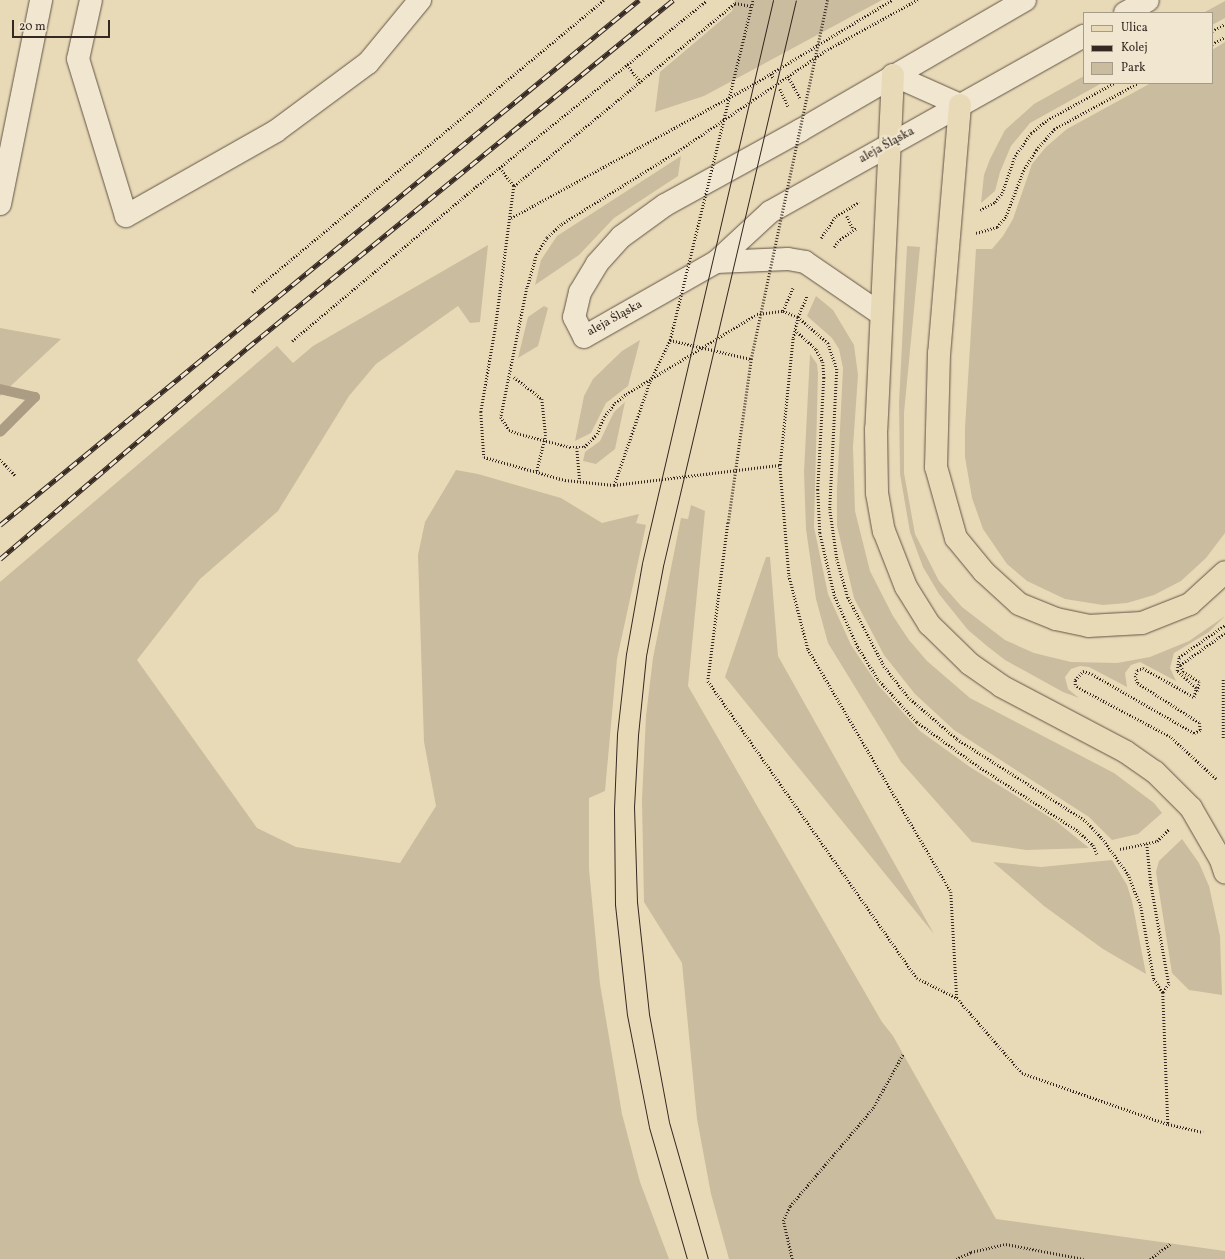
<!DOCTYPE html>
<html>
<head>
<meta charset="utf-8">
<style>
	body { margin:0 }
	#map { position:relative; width:1225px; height:1259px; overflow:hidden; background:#e9dab7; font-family:Vollkorn,serif }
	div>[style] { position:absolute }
	.green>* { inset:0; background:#cabc9e }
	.stream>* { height:10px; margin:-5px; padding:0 5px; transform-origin:5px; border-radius:5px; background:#ab9d84 }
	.path>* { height:2.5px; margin-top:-1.25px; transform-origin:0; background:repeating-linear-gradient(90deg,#342822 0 1px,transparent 0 3px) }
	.roads { filter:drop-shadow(0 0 1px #615447) drop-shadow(0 0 1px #615447) }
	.minor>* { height:22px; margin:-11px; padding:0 11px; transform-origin:11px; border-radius:11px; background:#f1e7d0 }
	.major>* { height:22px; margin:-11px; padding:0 11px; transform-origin:11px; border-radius:11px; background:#e9dab7 }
	.tram>* { height:1px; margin:-0.5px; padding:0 0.5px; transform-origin:0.5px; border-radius:0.5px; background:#342822 }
	.rail>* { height:4.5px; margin-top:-2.25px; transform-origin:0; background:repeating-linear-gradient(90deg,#f1e7d0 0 9px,#342822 0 18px); box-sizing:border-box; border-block:1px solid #342822 }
	.path-bridge>* { height:2.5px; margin-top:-1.25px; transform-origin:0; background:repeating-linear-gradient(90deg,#342822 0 1px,transparent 0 3px) }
	span { translate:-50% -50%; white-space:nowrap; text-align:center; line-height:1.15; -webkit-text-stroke:4px #f1e7d0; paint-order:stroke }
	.street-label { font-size:12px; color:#342822 }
	.legend { position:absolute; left:1083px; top:12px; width:130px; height:72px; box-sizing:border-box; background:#f1e7d0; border:1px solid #a59b8a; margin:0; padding:5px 7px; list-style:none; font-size:12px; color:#342822 }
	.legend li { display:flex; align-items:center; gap:8px; height:20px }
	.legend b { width:20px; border:1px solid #a59b8a }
	.scale { position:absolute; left:12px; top:20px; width:98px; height:18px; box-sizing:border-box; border:2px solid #342822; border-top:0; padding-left:5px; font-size:12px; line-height:14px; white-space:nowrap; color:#342822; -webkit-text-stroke:3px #f1e7d0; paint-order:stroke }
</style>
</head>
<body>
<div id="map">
	<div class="green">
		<div style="clip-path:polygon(735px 0,882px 0,704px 96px,655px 112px,660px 72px,732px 11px)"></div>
		<div style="clip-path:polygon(1225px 1px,1225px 18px,1212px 25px,1212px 13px,1203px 13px)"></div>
		<div style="clip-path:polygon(1225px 42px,1225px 533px,1206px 558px,1181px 581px,1154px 595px,1127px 603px,1103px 605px,1065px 599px,1027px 581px,1007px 564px,983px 529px,972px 498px,965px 457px,965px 428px,976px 249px,992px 249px,1003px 236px,1013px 219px,1032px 164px,1046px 147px,1067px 129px,1151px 83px,1212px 83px,1212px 50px)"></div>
		<div style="clip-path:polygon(1084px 76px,1084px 83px,1102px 83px,1030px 123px,1011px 146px,1000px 172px,995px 191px,981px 203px,984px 175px,990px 159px,1005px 130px,1034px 104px)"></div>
		<div style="clip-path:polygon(681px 156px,678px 176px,614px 218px,579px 255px,535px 285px,541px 260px,557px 236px)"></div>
		<div style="clip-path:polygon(488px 245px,480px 322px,470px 323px,458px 306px,376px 364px,349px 396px,278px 511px,200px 579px,137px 660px,257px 828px,296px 847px,400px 863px,436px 806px,424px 742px,418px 555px,425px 522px,456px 470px,478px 474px,561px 498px,602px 523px,639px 514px,636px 523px,646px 525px,617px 659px,605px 791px,589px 798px,589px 869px,600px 984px,622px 1114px,640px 1182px,669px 1259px,0 1259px,0 582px,277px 346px,293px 363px,313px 346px)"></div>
		<div style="clip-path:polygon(907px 246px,920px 247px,904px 413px,904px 473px,915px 534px,939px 581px,962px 607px,1005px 640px,1034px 653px,1071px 662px,1117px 663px,1150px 657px,1189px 641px,1225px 616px,1209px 632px,1174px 653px,1170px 668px,1176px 681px,1140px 662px,1131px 665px,1125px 673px,1127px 687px,1089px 667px,1080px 666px,1071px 669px,1065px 677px,1068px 689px,1079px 698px,1063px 692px,1005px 660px,987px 646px,968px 630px,939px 594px,923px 567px,910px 532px,900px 474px,899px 403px)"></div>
		<div style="clip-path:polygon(816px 296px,833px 310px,854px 345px,858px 375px,853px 447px,855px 511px,870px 571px,893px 616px,909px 640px,927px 661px,970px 698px,1114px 773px,1154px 803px,1162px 813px,1138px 834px,1112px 840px,1089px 817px,954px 730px,915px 694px,884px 655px,854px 598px,837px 526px,837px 489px,843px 368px,839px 349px,832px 338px,807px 316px)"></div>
		<div style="clip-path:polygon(544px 306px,548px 308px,538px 346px,518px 358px,528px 317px)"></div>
		<div style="clip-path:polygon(0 328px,61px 339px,0 396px)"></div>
		<div style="clip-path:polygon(640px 340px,628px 386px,606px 403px,591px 433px,575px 441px,584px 396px,593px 379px,622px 351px)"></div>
		<div style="clip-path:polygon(810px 354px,817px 364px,818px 373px,814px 527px,828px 594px,851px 645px,878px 685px,920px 731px,970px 767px,1057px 822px,1089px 848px,1026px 850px,972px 842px,901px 762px,828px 643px,816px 599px,806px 529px,804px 472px)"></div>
		<div style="clip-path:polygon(625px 402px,615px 449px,596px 464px,583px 461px,585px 452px,600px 441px,614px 412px)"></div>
		<div style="clip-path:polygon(691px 505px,705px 511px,688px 686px,882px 1022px,893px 1036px,996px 1219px,1225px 1251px,1225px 1259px,729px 1259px,711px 1194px,697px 1119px,682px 963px,644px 902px,642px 800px,646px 716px,653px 658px,681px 518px,688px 519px)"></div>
		<div style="clip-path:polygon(766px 557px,770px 557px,778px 656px,934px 934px,725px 677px)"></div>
		<div style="clip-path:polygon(1182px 839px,1199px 863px,1209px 886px,1220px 936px,1222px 995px,1189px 990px,1172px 973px,1156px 872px,1159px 861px)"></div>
		<div style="clip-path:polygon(1112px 860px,1127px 885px,1132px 901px,1146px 974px,1103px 949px,1044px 906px,993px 862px,1041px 867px)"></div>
	</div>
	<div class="stream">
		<div style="left:0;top:389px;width:36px;rotate:13deg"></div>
		<div style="left:35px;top:397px;width:49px;rotate:135deg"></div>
	</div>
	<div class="path">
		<div style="left:918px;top:0;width:105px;rotate:151deg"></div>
		<div style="left:826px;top:51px;width:174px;rotate:145.8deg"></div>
		<div style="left:682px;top:149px;width:143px;rotate:147.9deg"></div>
		<div style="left:561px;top:225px;width:19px;rotate:137deg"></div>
		<div style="left:547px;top:238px;width:19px;rotate:122deg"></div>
		<div style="left:537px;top:254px;width:35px;rotate:106deg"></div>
		<div style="left:527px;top:288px;width:132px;rotate:101.4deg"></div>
		<div style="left:501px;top:417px;width:15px;rotate:58deg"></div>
		<div style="left:509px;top:430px;width:12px;rotate:20deg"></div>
		<div style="left:520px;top:434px;width:52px;rotate:14.6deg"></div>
		<div style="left:570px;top:447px;width:14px"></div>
		<div style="left:584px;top:447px;width:18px;rotate:-45deg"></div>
		<div style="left:597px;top:434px;width:18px;rotate:-68deg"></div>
		<div style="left:604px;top:417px;width:18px;rotate:-52deg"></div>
		<div style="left:615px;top:403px;width:14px;rotate:-39deg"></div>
		<div style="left:626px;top:394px;width:153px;rotate:-31.4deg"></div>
		<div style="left:757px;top:314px;width:26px;rotate:-7deg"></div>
		<div style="left:783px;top:311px;width:16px;rotate:22deg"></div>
		<div style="left:798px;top:317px;width:40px;rotate:41deg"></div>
		<div style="left:828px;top:343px;width:28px;rotate:71deg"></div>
		<div style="left:837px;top:369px;width:140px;rotate:92.9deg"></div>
		<div style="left:830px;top:509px;width:50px;rotate:82deg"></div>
		<div style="left:837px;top:559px;width:40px;rotate:74deg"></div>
		<div style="left:848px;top:597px;width:78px;rotate:62.4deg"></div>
		<div style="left:884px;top:666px;width:39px;rotate:52deg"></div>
		<div style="left:908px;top:697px;width:65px;rotate:40.6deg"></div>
		<div style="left:957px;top:739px;width:153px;rotate:32.4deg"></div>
		<div style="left:1086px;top:821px;width:23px;rotate:47deg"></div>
		<div style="left:1102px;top:838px;width:44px;rotate:54.2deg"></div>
		<div style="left:1128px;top:874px;width:35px;rotate:68deg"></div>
		<div style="left:1141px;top:907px;width:73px;rotate:79.8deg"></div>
		<div style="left:1154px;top:979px;width:17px;rotate:57deg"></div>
		<div style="left:1163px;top:993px;width:131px;rotate:87.8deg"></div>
		<div style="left:1212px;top:31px;width:15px;rotate:-28deg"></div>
		<div style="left:1212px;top:44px;width:15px;rotate:-28deg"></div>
		<div style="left:627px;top:65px;width:21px;rotate:51deg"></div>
		<div style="left:771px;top:74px;width:6px;rotate:59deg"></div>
		<div style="left:788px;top:76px;width:25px;rotate:61deg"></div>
		<div style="left:780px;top:89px;width:19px;rotate:65deg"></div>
		<div style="left:500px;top:168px;width:23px;rotate:52deg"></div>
		<div style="left:514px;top:186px;width:140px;rotate:97.4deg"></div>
		<div style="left:496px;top:325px;width:88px;rotate:99.8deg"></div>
		<div style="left:481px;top:412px;width:45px;rotate:86.2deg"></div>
		<div style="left:484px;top:457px;width:84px;rotate:15.9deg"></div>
		<div style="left:565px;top:480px;width:49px;rotate:5.8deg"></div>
		<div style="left:614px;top:485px;width:167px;rotate:-6.9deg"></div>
		<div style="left:780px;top:465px;width:110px;rotate:85.3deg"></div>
		<div style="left:789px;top:575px;width:76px;rotate:75.6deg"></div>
		<div style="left:808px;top:649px;width:282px;rotate:59.5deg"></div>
		<div style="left:951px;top:892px;width:106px;rotate:86.8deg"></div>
		<div style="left:514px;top:186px;width:287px;rotate:-39.6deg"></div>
		<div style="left:735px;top:3px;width:16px;rotate:11deg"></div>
		<div style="left:980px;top:210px;width:17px;rotate:-28deg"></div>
		<div style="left:995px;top:202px;width:11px;rotate:-52deg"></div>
		<div style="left:1002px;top:193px;width:39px;rotate:-71deg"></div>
		<div style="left:1015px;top:156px;width:28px;rotate:-55deg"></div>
		<div style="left:1031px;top:133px;width:21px;rotate:-39deg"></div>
		<div style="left:1047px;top:120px;width:77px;rotate:-28.9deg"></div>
		<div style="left:847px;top:216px;width:14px;rotate:65deg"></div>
		<div style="left:511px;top:218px;width:281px;rotate:-28.9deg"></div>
		<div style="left:757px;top:82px;width:158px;rotate:-31.3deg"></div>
		<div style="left:976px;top:233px;width:22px;rotate:-16deg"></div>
		<div style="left:997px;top:227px;width:14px;rotate:-51deg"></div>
		<div style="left:1006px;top:216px;width:48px;rotate:-69.3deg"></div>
		<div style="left:1023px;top:171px;width:25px;rotate:-58deg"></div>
		<div style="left:1036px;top:150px;width:28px;rotate:-49deg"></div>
		<div style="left:1054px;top:129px;width:96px;rotate:-28.7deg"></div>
		<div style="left:821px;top:238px;width:27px;rotate:-56deg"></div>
		<div style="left:836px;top:216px;width:27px;rotate:-31deg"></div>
		<div style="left:834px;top:247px;width:10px;rotate:-53deg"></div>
		<div style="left:840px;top:239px;width:20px;rotate:-33deg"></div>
		<div style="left:252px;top:292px;width:457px;rotate:-39.7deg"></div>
		<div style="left:783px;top:311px;width:25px;rotate:-67deg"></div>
		<div style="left:795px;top:330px;width:28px;rotate:42deg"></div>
		<div style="left:816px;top:349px;width:15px;rotate:62deg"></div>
		<div style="left:823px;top:362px;width:16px;rotate:86deg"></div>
		<div style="left:824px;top:378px;width:112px;rotate:93.1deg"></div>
		<div style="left:818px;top:490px;width:43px;rotate:87.3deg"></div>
		<div style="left:820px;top:533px;width:66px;rotate:76.8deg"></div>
		<div style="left:835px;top:597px;width:55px;rotate:65.3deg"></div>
		<div style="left:858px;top:647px;width:38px;rotate:58deg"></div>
		<div style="left:878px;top:679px;width:58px;rotate:47.8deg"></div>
		<div style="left:917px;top:722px;width:75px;rotate:35.8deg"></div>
		<div style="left:978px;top:766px;width:119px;rotate:33deg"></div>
		<div style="left:1078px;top:831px;width:21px;rotate:43deg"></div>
		<div style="left:1093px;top:845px;width:10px;rotate:66deg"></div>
		<div style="left:292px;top:341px;width:243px;rotate:-40deg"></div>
		<div style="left:478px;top:185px;width:294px;rotate:-38.9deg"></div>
		<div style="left:514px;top:377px;width:36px;rotate:38deg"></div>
		<div style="left:542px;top:399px;width:36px;rotate:84deg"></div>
		<div style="left:546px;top:435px;width:38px;rotate:104deg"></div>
		<div style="left:577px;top:448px;width:33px;rotate:85deg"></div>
		<div style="left:0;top:459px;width:23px;rotate:47deg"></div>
		<div style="left:780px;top:465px;width:128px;rotate:-84.2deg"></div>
		<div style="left:793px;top:338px;width:22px;rotate:-77deg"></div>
		<div style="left:798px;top:317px;width:23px;rotate:-67deg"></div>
		<div style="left:614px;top:485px;width:110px;rotate:-70.9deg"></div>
		<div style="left:728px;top:523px;width:159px;rotate:97.2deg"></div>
		<div style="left:708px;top:681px;width:363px;rotate:54.9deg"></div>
		<div style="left:917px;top:978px;width:45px;rotate:26.6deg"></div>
		<div style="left:957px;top:998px;width:99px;rotate:49.1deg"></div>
		<div style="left:1022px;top:1073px;width:155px;rotate:19.3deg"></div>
		<div style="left:1168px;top:1124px;width:36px;rotate:13deg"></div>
		<div style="left:1197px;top:691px;width:9px;rotate:-77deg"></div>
		<div style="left:1199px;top:682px;width:19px;rotate:-148deg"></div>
		<div style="left:1183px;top:672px;width:8px;rotate:-113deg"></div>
		<div style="left:1180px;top:665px;width:55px;rotate:-35.4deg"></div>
		<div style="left:1223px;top:738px;width:60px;rotate:-90deg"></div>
		<div style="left:1216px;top:779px;width:62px;rotate:-137.6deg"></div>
		<div style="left:1170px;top:737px;width:102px;rotate:-151.9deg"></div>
		<div style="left:1080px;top:689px;width:6px;rotate:-141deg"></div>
		<div style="left:1075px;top:685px;width:5px;rotate:-90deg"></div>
		<div style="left:1075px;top:680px;width:12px;rotate:-48deg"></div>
		<div style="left:1083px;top:671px;width:9px;rotate:18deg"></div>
		<div style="left:1092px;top:674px;width:118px;rotate:30deg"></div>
		<div style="left:1194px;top:733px;width:7px;rotate:-27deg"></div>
		<div style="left:1200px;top:730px;width:7px;rotate:-98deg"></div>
		<div style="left:1199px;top:723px;width:74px;rotate:-147.2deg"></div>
		<div style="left:1137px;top:683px;width:6px;rotate:-108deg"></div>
		<div style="left:1135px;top:677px;width:7px;rotate:-74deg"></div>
		<div style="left:1137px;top:670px;width:6px;rotate:-18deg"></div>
		<div style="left:1143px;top:668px;width:59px;rotate:29.6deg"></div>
		<div style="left:1194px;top:697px;width:9px;rotate:-77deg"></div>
		<div style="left:1196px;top:688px;width:25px;rotate:-138deg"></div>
		<div style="left:1177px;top:671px;width:14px;rotate:-82deg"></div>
		<div style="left:1179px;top:657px;width:56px;rotate:-34.8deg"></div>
		<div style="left:1147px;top:844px;width:40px;rotate:84.3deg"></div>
		<div style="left:1151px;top:884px;width:102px;rotate:79.8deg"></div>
		<div style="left:1169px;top:984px;width:11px;rotate:124deg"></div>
		<div style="left:1120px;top:849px;width:38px;rotate:-12deg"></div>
		<div style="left:1157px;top:841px;width:18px;rotate:-45deg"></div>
		<div style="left:792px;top:1259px;width:39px;rotate:-103deg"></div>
		<div style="left:783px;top:1221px;width:17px;rotate:-65deg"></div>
		<div style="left:790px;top:1206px;width:128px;rotate:-49.7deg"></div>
		<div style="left:873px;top:1108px;width:62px;rotate:-60.9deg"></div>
		<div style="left:956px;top:1259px;width:17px;rotate:-25deg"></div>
		<div style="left:971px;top:1252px;width:36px;rotate:-13deg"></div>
		<div style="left:1006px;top:1244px;width:79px;rotate:10.9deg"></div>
		<div style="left:1150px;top:1259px;width:26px;rotate:-37deg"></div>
	</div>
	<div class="roads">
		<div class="minor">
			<div style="left:91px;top:0;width:60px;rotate:102.4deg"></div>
			<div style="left:78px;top:59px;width:164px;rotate:73deg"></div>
			<div style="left:126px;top:216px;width:172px;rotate:-29.5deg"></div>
			<div style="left:276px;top:131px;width:114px;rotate:-36.5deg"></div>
			<div style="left:368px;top:63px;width:82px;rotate:-50.5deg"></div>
			<div style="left:1025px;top:0;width:259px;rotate:149.9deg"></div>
			<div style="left:801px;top:130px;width:155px;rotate:151.1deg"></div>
			<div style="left:665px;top:205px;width:54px;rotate:144deg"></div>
			<div style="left:621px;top:237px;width:36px;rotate:132deg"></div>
			<div style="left:597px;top:264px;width:33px;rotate:121deg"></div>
			<div style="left:580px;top:292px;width:26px;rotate:103deg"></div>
			<div style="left:574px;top:317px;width:22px;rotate:63deg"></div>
			<div style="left:584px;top:337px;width:152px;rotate:-29.6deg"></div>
			<div style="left:716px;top:262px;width:74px;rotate:-42.8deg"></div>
			<div style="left:770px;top:212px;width:360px;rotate:-29.3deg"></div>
			<div style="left:1125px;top:13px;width:26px;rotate:-29deg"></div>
			<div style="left:893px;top:75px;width:73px;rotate:24.1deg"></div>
			<div style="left:0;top:204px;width:208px;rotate:-78.6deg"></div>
			<div style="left:716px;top:262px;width:72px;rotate:-2.4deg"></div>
			<div style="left:788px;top:259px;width:17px;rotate:10deg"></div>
			<div style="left:805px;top:262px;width:92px;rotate:34.4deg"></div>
		</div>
		<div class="major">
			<div style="left:893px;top:75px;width:354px;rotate:92.7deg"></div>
			<div style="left:876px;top:429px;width:64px;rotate:89.1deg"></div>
			<div style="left:877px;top:493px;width:39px;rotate:80deg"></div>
			<div style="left:884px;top:531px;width:60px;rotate:68.6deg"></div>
			<div style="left:906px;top:587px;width:44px;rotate:58.1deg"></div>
			<div style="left:929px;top:624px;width:57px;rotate:44.3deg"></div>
			<div style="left:970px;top:664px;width:38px;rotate:35deg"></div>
			<div style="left:1001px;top:686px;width:141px;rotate:27.8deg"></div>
			<div style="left:1126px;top:752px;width:35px;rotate:35deg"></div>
			<div style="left:1155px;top:772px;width:51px;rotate:45deg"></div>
			<div style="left:1191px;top:808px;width:60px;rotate:60deg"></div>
			<div style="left:1221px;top:860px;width:13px;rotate:72deg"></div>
			<div style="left:960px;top:105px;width:249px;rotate:94.8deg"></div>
			<div style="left:939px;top:353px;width:114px;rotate:91.5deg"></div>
			<div style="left:936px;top:467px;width:74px;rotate:74.3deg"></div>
			<div style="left:956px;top:538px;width:44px;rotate:50.5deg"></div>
			<div style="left:984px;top:572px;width:47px;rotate:42.4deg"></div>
			<div style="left:1019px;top:604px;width:40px;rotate:22deg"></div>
			<div style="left:1056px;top:619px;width:33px;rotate:12deg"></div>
			<div style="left:1088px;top:626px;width:54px;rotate:-3.2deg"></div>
			<div style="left:1142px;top:623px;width:52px;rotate:-21.6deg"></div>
			<div style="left:1190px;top:604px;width:47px;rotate:-42.4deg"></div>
		</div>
	</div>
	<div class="tram">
		<div style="left:687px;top:1259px;width:137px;rotate:-106.1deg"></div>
		<div style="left:649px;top:1127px;width:114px;rotate:-101.1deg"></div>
		<div style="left:627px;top:1015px;width:111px;rotate:-96.2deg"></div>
		<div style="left:615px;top:905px;width:96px;rotate:-90.6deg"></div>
		<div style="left:614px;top:809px;width:75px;rotate:-87.7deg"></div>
		<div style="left:617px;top:734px;width:81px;rotate:-83.6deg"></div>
		<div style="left:626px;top:654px;width:92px;rotate:-80deg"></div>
		<div style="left:642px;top:563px;width:578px;rotate:-76.9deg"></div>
		<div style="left:708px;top:1259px;width:142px;rotate:-105.9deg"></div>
		<div style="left:669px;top:1122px;width:110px;rotate:-100.5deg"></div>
		<div style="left:649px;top:1014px;width:113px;rotate:-96.1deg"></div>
		<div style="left:637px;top:902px;width:95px;rotate:-91.8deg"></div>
		<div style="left:634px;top:807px;width:72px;rotate:-86.8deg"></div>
		<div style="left:638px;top:735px;width:79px;rotate:-84.2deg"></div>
		<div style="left:646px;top:656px;width:92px;rotate:-79.3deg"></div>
		<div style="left:663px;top:566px;width:581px;rotate:-76.78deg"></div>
	</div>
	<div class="rail">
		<div style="left:0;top:525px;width:827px;rotate:-39.41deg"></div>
		<div style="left:0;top:559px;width:325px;rotate:-40.5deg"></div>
		<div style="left:247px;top:348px;width:550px;rotate:-39.25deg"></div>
	</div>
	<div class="path-bridge">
		<div style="left:670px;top:340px;width:83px;rotate:13.2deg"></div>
		<div style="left:650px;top:381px;width:46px;rotate:-64deg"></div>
		<div style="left:670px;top:340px;width:350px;rotate:-76.3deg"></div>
		<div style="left:728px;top:523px;width:166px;rotate:-82deg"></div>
		<div style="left:751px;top:359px;width:367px;rotate:-78deg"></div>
	</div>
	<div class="street-label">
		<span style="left:887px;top:146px;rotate:-29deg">aleja Śląska</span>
		<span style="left:615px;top:319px;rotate:-29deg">aleja Śląska</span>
	</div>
	<ul class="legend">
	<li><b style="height:5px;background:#e9dab7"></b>Ulica</li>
	<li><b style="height:5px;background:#342822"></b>Kolej</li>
	<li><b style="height:11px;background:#cabc9e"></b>Park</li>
	</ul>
	<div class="scale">20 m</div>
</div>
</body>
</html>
